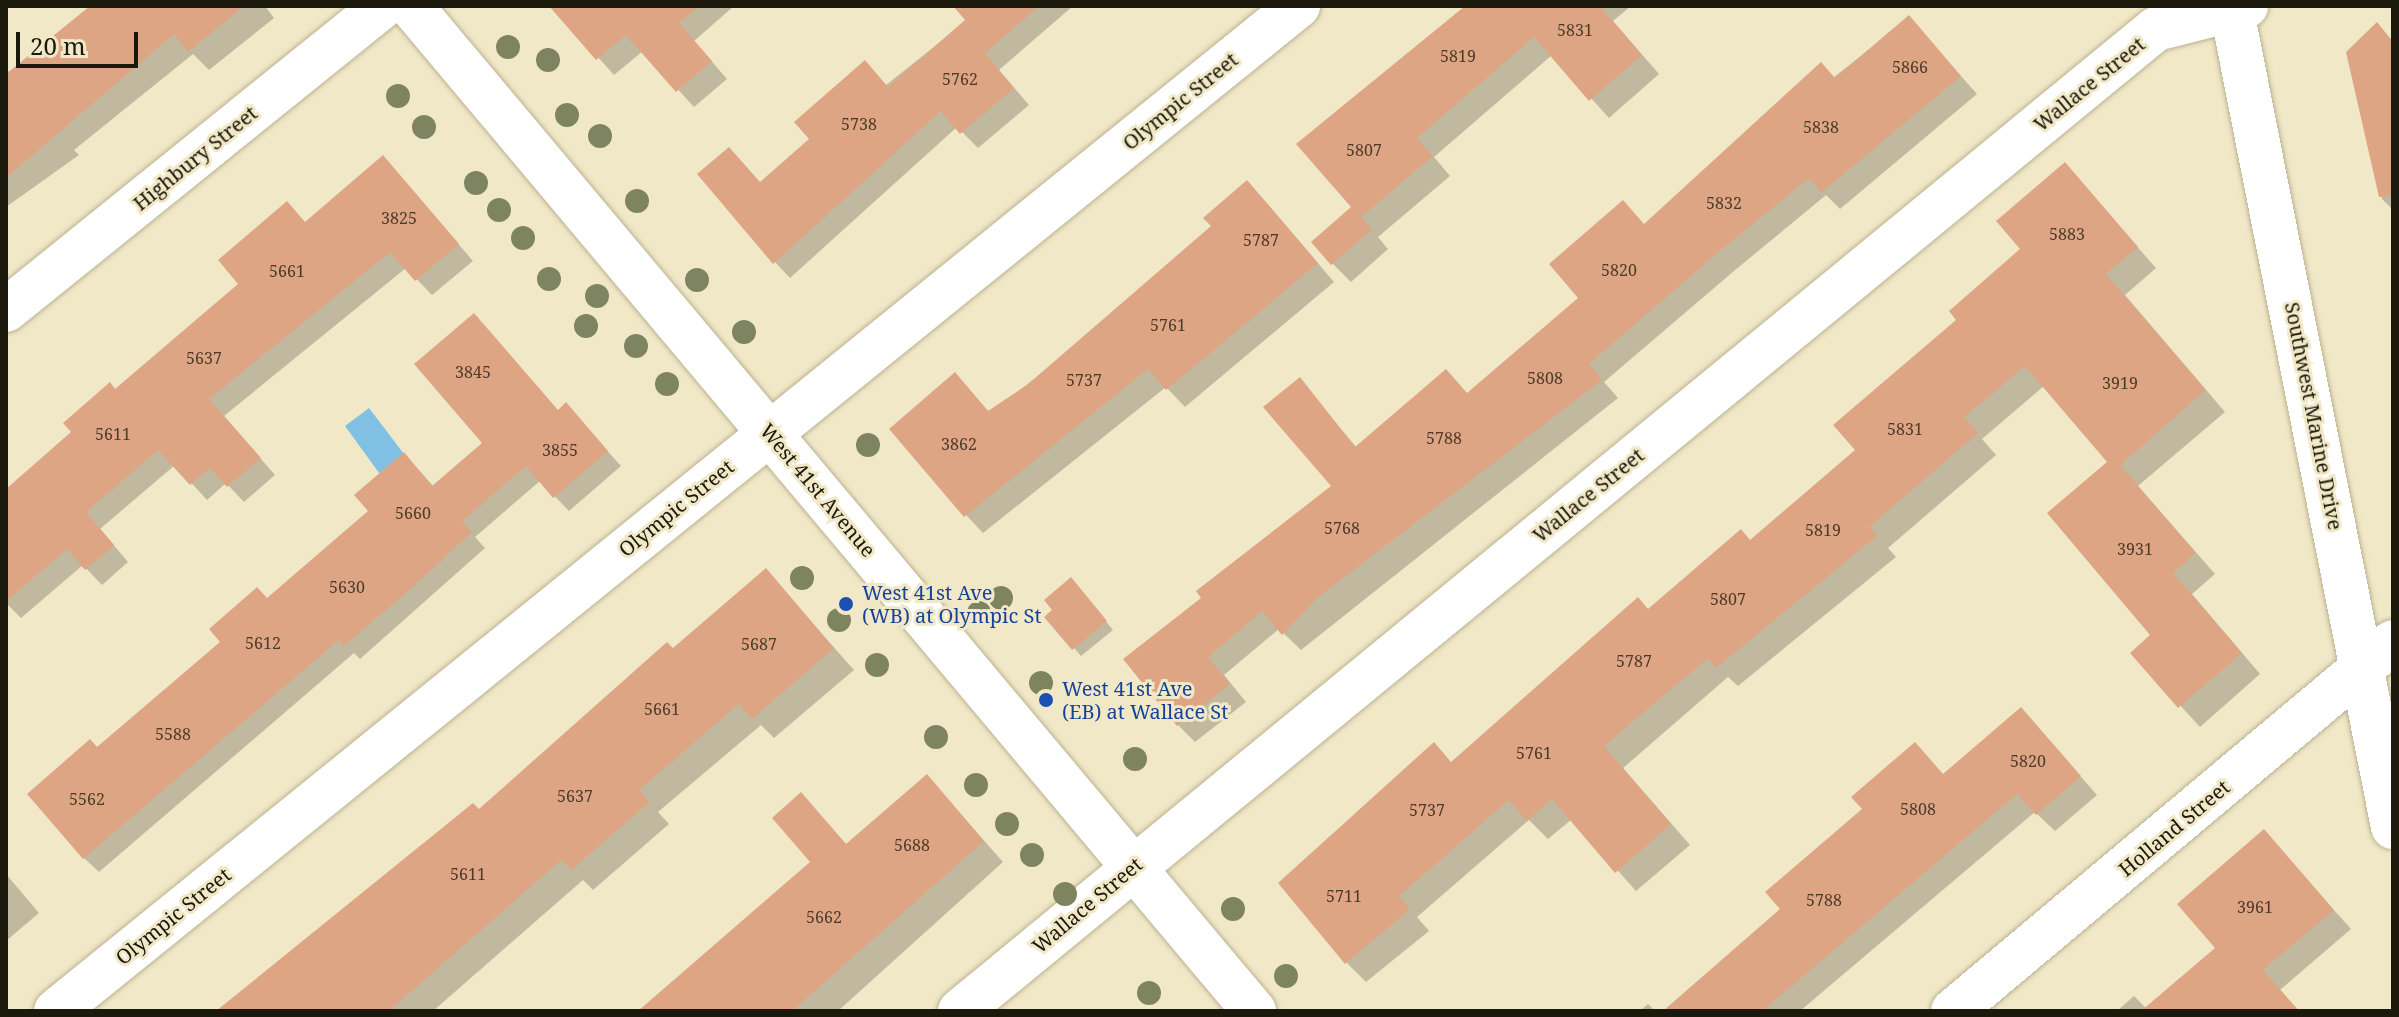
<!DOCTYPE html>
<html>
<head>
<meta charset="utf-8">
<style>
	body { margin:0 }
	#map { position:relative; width:2399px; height:1017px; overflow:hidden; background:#f1e8c7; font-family:"Noto Serif",serif }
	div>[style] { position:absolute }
	.water>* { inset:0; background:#80c0e2 }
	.shadow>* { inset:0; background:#0003 }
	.building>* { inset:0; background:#dea584 }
	.roads { filter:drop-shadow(0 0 2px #bab292) drop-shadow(0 0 2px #bab292) }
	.minor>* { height:44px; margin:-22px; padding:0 22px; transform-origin:22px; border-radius:22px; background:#fff }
	.secondary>* { height:44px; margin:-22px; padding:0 22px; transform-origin:22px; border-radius:22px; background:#fff }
	.trees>* { width:24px; height:24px; margin:-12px; border-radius:50%; background:#7f8460 }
	.dots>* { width:22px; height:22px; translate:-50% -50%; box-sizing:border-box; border:4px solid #f1e8c7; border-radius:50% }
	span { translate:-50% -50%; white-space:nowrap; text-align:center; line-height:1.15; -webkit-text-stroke:6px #f1e8c7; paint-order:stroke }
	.number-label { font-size:16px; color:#4c3b2a }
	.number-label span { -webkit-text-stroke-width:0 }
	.street-label { font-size:20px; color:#1b180c }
	.transit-label { font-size:20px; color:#164399 }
	.left { translate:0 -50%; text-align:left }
	.frame { position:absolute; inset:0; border:8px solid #1b180c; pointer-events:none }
	.scale { position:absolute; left:16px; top:32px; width:122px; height:36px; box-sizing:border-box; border:4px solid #1b180c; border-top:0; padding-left:10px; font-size:24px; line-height:28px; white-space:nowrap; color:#1b180c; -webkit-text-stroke:6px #f1e8c7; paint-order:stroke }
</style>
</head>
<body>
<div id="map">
	<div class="water">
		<div style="clip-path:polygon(369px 408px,407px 458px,382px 477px,345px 426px)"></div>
	</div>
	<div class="shadow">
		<div style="clip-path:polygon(93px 6px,265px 6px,274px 18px,209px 70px,193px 54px,74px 150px,79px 155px,6px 207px,6px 69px,10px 73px)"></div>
		<div style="clip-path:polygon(552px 6px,734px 6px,694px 41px,727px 79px,694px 107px,643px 51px,614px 75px)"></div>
		<div style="clip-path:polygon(960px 6px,1073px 6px,999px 70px,1029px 105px,978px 148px,957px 127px,790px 278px,775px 262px,761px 184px,968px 20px)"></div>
		<div style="clip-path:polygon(1500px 6px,1631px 6px,1613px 21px,1659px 74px,1609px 118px,1552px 55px,1434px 157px,1450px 176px,1378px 237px,1388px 249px,1351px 282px,1332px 263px,1353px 207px)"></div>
		<div style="clip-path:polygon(1909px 18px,1977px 94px,1840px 209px,1826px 195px,1734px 271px,1604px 382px,1618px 398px,1301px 650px,1279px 629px,1224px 675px,1246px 702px,1195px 742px,1178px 725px,1204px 598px,1334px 487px,1300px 380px,1357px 448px,1468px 395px,1581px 298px,1623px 202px,1645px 226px)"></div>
		<div style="clip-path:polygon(2377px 25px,2393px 41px,2393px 210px,2382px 199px,2349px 52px)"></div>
		<div style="clip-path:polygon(2065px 165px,2156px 268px,2125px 295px,2225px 412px,2138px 486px,2215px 574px,2192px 594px,2260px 674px,2200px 727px,2132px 653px,2153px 635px,2110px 462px,2044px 386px,1982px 439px,1996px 455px,1888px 548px,1896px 557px,1738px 686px,1728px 677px,1623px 768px,1690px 845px,1636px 891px,1572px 819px,1548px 839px,1529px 820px,1417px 917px,1429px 931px,1366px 982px,1346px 962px,1452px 764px,1649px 611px,1751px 542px,1857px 451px,2023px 250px)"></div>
		<div style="clip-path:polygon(398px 174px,473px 261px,432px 295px,406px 268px,224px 416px,275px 475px,244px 502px,226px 483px,207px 500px,175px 465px,100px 529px,128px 562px,102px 585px,83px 565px,21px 618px,6px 603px,6px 491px,306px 224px)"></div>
		<div style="clip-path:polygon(1265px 201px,1334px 282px,1185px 407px,1166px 387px,983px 533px,966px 515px,955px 375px,990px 413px)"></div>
		<div style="clip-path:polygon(566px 405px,621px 466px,569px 511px,540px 481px,475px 537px,485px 548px,360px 659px,354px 653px,99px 872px,84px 858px,97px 750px,418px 469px,434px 487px)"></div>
		<div style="clip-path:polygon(766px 571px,854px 670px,774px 738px,761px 725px,658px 812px,669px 824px,593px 890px,583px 880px,433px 1011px,220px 1011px,479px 812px)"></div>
		<div style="clip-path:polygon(1078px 587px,1113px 630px,1081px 656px,1047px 617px)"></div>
		<div style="clip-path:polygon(2021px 709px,2097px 795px,2055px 831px,2035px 812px,1800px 1011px,1666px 1011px,1783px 910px,1915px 744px,1944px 776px)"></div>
		<div style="clip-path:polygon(927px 776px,1003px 862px,838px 1011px,643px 1011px,813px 862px,801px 795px,847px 845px)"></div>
		<div style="clip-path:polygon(2264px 832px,2351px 929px,2280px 990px,2299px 1011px,2117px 1011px,2134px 996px,2147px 1009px,2217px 948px)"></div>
		<div style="clip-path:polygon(6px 874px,39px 913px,6px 941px)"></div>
		<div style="clip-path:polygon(1648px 1004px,1655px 1011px,1640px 1011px)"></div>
	</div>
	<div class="building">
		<div style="clip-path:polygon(90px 6px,244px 6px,188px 52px,174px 34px,6px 178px,6px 74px)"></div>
		<div style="clip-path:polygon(549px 6px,699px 6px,679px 23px,712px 61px,676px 92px,626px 35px,596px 60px)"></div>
		<div style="clip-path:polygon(953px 6px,1039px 6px,985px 53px,1014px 88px,960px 134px,941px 111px,773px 264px,697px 174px,729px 147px,760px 182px,809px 139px,794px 122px,865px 60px,888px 87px,965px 20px)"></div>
		<div style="clip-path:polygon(1465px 6px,1600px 6px,1642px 55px,1589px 101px,1534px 37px,1417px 138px,1433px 156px,1361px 217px,1372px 229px,1331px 265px,1311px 242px,1351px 207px,1296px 144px)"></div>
		<div style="clip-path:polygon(1909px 15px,1961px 76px,1821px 193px,1809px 178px,1716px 254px,1589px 364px,1602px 380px,1317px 598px,1282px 635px,1262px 611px,1208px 657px,1230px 684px,1177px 726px,1123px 659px,1201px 598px,1196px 591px,1331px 486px,1263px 407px,1300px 377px,1355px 447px,1446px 369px,1467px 393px,1578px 298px,1549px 264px,1623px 200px,1644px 224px,1821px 62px,1835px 78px)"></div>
		<div style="clip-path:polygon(2377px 22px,2393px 42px,2393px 195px,2379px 197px,2346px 52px)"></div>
		<div style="clip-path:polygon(383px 155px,459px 244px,415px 281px,390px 252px,209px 399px,261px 458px,227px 487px,210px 468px,190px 485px,158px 450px,86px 512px,114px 545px,85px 570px,67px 549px,6px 601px,6px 489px,71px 432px,63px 423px,110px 382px,115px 389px,238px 284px,218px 260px,287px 201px,305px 222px)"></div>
		<div style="clip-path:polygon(2065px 162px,2138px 247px,2106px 274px,2206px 390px,2120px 465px,2196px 553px,2173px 573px,2242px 653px,2178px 708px,2130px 653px,2150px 635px,2047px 513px,2107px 462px,2025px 366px,1964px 417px,1978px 433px,1870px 526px,1877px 536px,1716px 668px,1708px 658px,1604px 746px,1671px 824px,1615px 873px,1552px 799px,1527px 821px,1509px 800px,1399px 896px,1410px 909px,1345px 964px,1278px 883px,1434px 742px,1451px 762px,1638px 597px,1648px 609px,1741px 529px,1750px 540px,1855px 450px,1833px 425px,1956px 320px,1949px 311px,2020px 249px,1996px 221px)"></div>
		<div style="clip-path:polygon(1247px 180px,1318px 263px,1166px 390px,1148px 369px,964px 517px,889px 429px,955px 372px,988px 411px,1027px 385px,1211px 226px,1203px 218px)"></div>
		<div style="clip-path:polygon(474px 313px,558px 410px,566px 402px,608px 451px,553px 498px,526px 466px,462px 521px,472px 532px,406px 593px,344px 646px,339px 640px,83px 859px,27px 794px,90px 739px,97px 747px,220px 642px,209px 629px,257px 587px,267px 598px,368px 511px,354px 495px,404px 452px,432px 486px,482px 443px,414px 364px)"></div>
		<div style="clip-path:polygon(766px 568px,834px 648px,752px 719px,739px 704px,639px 790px,650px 802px,571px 870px,561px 860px,389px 1011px,216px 1011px,473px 803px,479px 809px,667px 642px,673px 648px)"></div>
		<div style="clip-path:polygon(1071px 577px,1107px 621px,1072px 650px,1044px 617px,1052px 610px,1044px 600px)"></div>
		<div style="clip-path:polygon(2021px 707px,2081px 776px,2036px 815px,2017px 794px,1762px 1011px,1663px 1011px,1780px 909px,1765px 892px,1862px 809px,1851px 797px,1915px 742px,1943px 774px)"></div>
		<div style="clip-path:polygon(927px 774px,984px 841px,792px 1011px,638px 1011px,810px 862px,772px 818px,801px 792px,846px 844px)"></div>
		<div style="clip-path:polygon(2264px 829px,2334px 910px,2263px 970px,2299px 1011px,2141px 1011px,2215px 948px,2177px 904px)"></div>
	</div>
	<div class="roads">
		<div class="minor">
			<div style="left:6px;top:310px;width:484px;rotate:-38.9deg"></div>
			<div style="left:56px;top:1011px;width:1598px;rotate:-38.98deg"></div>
			<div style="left:960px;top:1011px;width:1547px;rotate:-39.39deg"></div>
			<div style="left:2156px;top:29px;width:93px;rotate:-14.3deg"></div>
			<div style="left:1953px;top:1011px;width:574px;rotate:-39.98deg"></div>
		</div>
		<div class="secondary">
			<div style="left:411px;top:6px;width:1312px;rotate:50.01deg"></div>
			<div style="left:2231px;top:6px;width:837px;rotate:78.84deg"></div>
		</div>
	</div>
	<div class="trees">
		<div style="left:508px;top:47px"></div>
		<div style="left:548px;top:60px"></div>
		<div style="left:398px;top:96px"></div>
		<div style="left:567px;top:115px"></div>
		<div style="left:424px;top:127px"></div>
		<div style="left:600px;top:136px"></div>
		<div style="left:476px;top:183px"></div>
		<div style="left:637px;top:201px"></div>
		<div style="left:499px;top:210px"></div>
		<div style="left:523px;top:238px"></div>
		<div style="left:549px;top:279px"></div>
		<div style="left:697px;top:280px"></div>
		<div style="left:597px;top:296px"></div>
		<div style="left:586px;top:326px"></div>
		<div style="left:744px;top:332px"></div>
		<div style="left:636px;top:346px"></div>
		<div style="left:667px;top:384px"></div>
		<div style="left:868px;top:445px"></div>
		<div style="left:802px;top:578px"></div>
		<div style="left:1001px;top:598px"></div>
		<div style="left:979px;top:613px"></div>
		<div style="left:839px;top:620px"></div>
		<div style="left:877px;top:665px"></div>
		<div style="left:1041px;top:683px"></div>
		<div style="left:936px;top:737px"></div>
		<div style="left:1135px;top:759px"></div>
		<div style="left:976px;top:785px"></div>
		<div style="left:1007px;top:824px"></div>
		<div style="left:1032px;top:855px"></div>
		<div style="left:1065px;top:894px"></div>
		<div style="left:1233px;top:909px"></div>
		<div style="left:1286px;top:976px"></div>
		<div style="left:1149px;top:993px"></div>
	</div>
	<div class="dots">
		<div style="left:846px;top:604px;background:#1a4fb4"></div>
		<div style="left:1046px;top:700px;background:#1a4fb4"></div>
	</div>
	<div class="number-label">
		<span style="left:1575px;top:30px">5831</span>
		<span style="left:1458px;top:56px">5819</span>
		<span style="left:1910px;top:67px">5866</span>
		<span style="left:960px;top:79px">5762</span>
		<span style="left:859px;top:124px">5738</span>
		<span style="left:1821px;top:127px">5838</span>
		<span style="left:1364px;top:150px">5807</span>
		<span style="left:1724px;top:203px">5832</span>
		<span style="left:399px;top:218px">3825</span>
		<span style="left:2067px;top:234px">5883</span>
		<span style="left:1261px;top:240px">5787</span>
		<span style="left:1619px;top:270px">5820</span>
		<span style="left:287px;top:271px">5661</span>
		<span style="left:1168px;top:325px">5761</span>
		<span style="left:204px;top:358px">5637</span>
		<span style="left:473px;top:372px">3845</span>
		<span style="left:1545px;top:378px">5808</span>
		<span style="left:1084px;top:380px">5737</span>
		<span style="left:2120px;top:383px">3919</span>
		<span style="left:1905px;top:429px">5831</span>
		<span style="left:113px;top:434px">5611</span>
		<span style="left:1444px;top:438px">5788</span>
		<span style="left:959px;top:444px">3862</span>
		<span style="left:560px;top:450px">3855</span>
		<span style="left:413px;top:513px">5660</span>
		<span style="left:1342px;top:528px">5768</span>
		<span style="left:1823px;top:530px">5819</span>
		<span style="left:2135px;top:549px">3931</span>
		<span style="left:347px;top:587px">5630</span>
		<span style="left:1728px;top:599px">5807</span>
		<span style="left:263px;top:643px">5612</span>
		<span style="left:759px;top:644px">5687</span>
		<span style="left:1634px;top:661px">5787</span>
		<span style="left:662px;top:709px">5661</span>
		<span style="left:173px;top:734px">5588</span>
		<span style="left:1534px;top:753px">5761</span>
		<span style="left:2028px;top:761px">5820</span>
		<span style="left:575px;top:796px">5637</span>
		<span style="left:87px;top:799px">5562</span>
		<span style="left:1918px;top:809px">5808</span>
		<span style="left:1427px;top:810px">5737</span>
		<span style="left:912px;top:845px">5688</span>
		<span style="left:468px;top:874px">5611</span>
		<span style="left:1344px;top:896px">5711</span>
		<span style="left:1824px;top:900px">5788</span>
		<span style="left:2255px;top:907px">3961</span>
		<span style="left:824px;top:917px">5662</span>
	</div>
	<div class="street-label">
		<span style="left:2089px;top:84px;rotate:-39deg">Wallace Street</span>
		<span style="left:1180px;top:101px;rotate:-39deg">Olympic Street</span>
		<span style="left:195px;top:158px;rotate:-39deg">Highbury Street</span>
		<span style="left:2314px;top:416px;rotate:79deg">Southwest Marine Drive</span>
		<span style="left:818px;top:490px;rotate:50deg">West 41st Avenue</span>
		<span style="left:1588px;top:495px;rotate:-39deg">Wallace Street</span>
		<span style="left:676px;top:508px;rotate:-39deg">Olympic Street</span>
		<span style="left:2174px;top:828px;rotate:-40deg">Holland Street</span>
		<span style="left:1087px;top:905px;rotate:-40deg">Wallace Street</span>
		<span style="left:173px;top:916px;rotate:-39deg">Olympic Street</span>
	</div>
	<div class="transit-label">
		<span class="left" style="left:862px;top:604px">West 41st Ave<br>(WB) at Olympic St</span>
		<span class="left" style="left:1062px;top:700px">West 41st Ave<br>(EB) at Wallace St</span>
	</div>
	<div class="frame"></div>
	<div class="scale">20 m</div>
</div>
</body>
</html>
